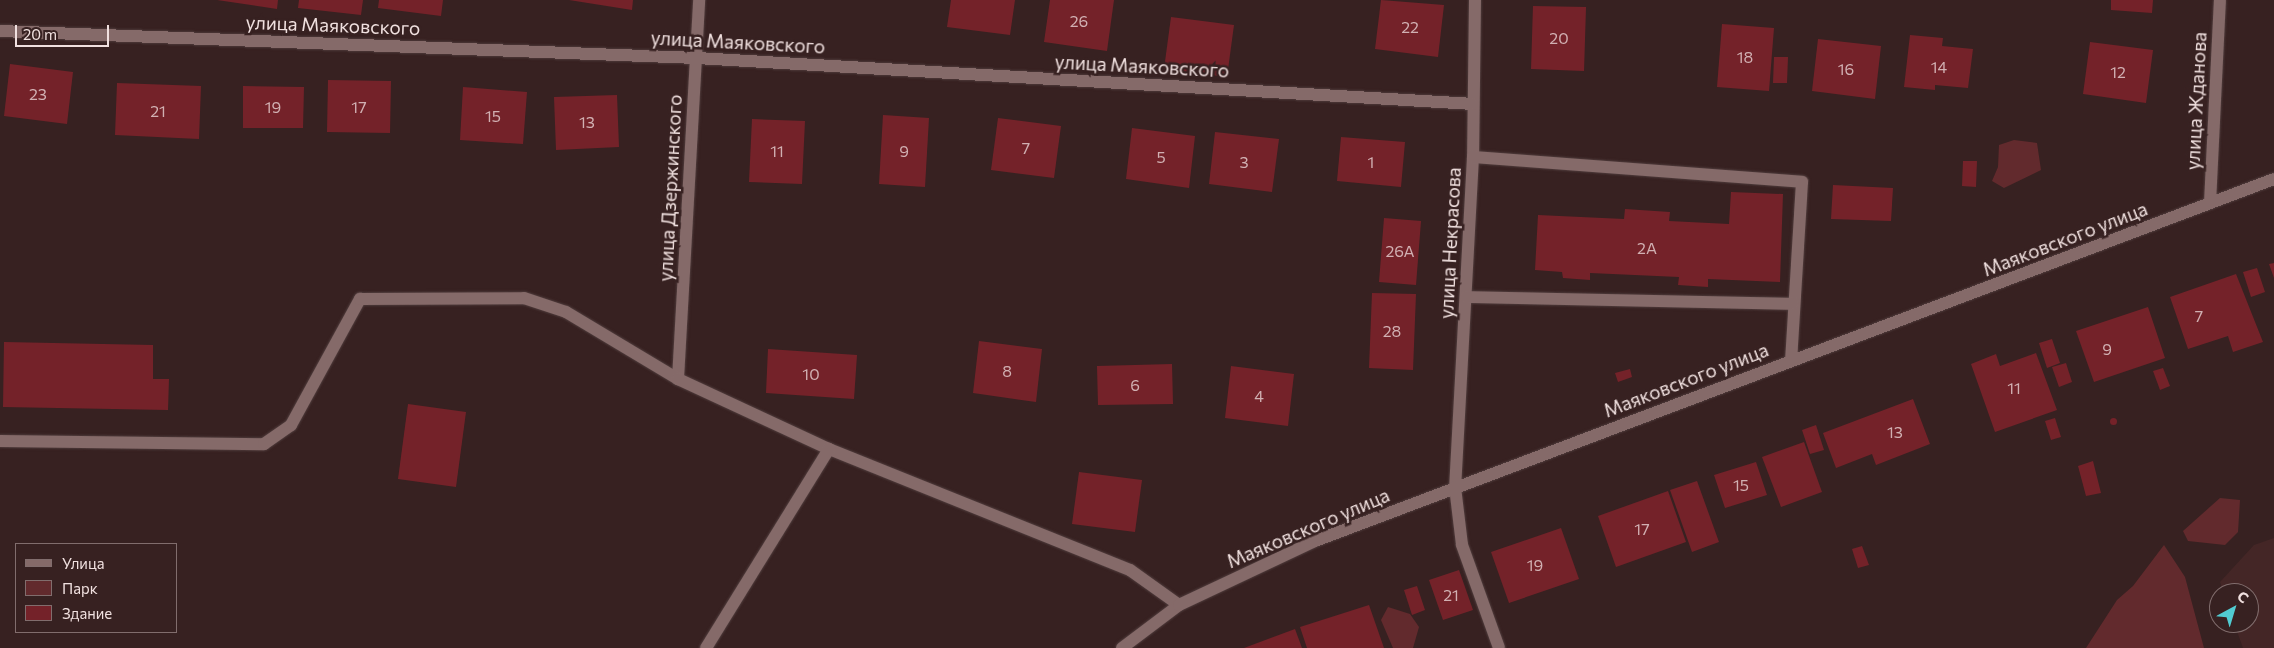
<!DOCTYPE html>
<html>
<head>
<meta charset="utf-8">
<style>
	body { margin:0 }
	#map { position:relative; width:2274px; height:648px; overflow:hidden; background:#372121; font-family:Commissioner,sans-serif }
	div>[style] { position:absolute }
	.built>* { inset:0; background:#442626 }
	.green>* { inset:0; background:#622a2d }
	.building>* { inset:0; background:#742229 }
	.round { border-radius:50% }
	.roads { filter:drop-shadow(0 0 1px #503d3d) drop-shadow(0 0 1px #503d3d) }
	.minor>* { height:12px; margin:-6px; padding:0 6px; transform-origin:6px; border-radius:6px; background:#856a69 }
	span { translate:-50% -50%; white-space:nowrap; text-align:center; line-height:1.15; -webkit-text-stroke:5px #372121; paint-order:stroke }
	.number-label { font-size:16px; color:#d1b0b2 }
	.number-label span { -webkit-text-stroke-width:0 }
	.street-label { font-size:19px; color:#f0e0df }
	.legend { position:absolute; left:15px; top:543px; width:162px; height:90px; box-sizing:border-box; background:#372121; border:1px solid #816d6d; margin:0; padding:6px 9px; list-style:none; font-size:15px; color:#f0e0df }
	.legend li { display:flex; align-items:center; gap:10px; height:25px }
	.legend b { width:25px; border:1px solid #816d6d }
	.north { position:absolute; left:2209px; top:583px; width:50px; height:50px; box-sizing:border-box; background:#372121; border:1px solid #816d6d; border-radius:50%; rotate:39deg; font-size:14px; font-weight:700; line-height:20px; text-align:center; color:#f0e0df }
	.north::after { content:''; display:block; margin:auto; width:18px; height:22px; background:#51ccd2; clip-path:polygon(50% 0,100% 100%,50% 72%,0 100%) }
	.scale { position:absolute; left:15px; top:25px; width:94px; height:22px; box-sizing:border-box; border:2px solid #f0e0df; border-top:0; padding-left:6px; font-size:15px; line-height:18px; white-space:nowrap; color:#f0e0df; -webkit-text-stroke:4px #372121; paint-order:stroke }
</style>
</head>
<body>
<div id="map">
	<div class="built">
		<div style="clip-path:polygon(2274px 538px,2274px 648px,2243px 648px,2234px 623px,2249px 623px,2249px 593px,2224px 593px,2220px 582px,2254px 545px)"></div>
	</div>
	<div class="green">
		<div style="clip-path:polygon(2014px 140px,2037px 143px,2041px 170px,2004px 188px,1992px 181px,1998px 167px,1999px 145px)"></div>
		<div style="clip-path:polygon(2220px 498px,2240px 500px,2238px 532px,2225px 545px,2188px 541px,2183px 531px)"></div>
		<div style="clip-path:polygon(2164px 545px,2185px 577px,2204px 648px,2086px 648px,2117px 600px,2133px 586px)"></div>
		<div style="clip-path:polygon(1388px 607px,1410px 614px,1419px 627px,1413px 648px,1393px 648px,1381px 620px)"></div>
	</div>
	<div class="building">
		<div style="clip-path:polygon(217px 0,278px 0,277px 9px)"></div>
		<div style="clip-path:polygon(299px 0,363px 0,361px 15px,298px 8px)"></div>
		<div style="clip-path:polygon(379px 0,443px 0,441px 16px,378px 8px)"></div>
		<div style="clip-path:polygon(569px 0,633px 0,632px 10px)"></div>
		<div style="clip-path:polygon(951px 0,1015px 0,1010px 35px,947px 27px)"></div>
		<div style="clip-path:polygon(1050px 0,1114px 0,1107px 51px,1044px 42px)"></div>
		<div style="clip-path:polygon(1381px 0,1444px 5px,1438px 57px,1375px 49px)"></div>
		<div style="clip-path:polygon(2111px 0,2153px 0,2152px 13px,2111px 10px)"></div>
		<div style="clip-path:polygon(1533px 6px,1586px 7px,1584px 71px,1531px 69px)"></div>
		<div style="clip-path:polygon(1171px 17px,1234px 25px,1227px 77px,1164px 69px)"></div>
		<div style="clip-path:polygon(1722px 24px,1774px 28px,1769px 91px,1717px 87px)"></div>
		<div style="clip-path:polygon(1910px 35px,1943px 38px,1942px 46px,1973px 49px,1968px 88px,1935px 85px,1935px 90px,1904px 87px)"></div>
		<div style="clip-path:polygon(1818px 39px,1881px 46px,1875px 99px,1812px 91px)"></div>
		<div style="clip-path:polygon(2090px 42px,2153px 50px,2146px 103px,2083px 94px)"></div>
		<div style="clip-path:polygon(1774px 57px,1788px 57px,1787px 83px,1773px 83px)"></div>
		<div style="clip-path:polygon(10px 64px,73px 72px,67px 124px,4px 116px)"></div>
		<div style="clip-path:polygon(328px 80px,391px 81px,390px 133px,327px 132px)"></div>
		<div style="clip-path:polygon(117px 83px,201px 86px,199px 139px,115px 135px)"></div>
		<div style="clip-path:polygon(243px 86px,304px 87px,303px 128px,243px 128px)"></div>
		<div style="clip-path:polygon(463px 87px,527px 92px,523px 144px,460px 140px)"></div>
		<div style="clip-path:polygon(617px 95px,619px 147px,556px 150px,554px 97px)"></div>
		<div style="clip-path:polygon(883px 115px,929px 118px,925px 187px,879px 184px)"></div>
		<div style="clip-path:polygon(998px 118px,1061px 126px,1054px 178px,991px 170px)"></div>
		<div style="clip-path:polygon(752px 119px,805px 121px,802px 184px,749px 182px)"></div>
		<div style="clip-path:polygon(1132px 128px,1195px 136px,1189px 188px,1126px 179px)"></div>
		<div style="clip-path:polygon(1215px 132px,1279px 139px,1272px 192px,1209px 184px)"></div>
		<div style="clip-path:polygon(1341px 137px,1405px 142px,1401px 187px,1337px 181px)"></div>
		<div style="clip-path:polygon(1963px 161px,1977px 161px,1976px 187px,1962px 186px)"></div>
		<div style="clip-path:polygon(1833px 185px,1893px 188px,1891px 221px,1831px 219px)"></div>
		<div style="clip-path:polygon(1731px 192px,1783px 194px,1780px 282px,1708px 279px,1708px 287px,1678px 285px,1679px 277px,1590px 273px,1590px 280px,1563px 278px,1562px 272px,1535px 270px,1538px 215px,1624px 219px,1625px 209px,1670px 212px,1669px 221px,1729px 224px)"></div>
		<div style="clip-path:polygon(1384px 218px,1421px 221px,1416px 285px,1379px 282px)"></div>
		<div style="clip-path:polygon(2274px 263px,2274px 278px,2269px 264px)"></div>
		<div style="clip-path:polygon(2257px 268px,2265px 292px,2251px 297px,2243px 272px)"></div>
		<div style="clip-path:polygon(2236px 274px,2263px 342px,2233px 352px,2228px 336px,2188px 349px,2170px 297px)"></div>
		<div style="clip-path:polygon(1372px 293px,1416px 294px,1413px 370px,1369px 368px)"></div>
		<div style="clip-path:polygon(2148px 307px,2165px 358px,2094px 382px,2076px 331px)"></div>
		<div style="clip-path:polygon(2052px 339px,2060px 363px,2047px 368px,2039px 343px)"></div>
		<div style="clip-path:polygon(979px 341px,1042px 349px,1036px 402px,973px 393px)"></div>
		<div style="clip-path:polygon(4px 342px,153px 345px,153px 379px,169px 379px,168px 410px,3px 407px)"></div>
		<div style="clip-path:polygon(768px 349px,857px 355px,854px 399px,766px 393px)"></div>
		<div style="clip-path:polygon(2036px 353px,2057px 410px,1995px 432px,1971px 364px,1996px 354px,2000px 366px)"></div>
		<div style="clip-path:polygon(2066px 363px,2072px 382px,2059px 387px,2052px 367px)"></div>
		<div style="clip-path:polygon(1172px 364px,1173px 404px,1098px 405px,1097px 366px)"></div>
		<div style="clip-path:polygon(1231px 366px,1294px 374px,1288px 426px,1225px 418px)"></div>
		<div style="clip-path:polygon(2163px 368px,2170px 386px,2160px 390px,2153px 371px)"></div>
		<div style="clip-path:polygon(1630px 369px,1632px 377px,1618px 382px,1615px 373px)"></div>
		<div style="clip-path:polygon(1913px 399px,1930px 444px,1876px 465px,1872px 454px,1836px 468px,1823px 433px)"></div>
		<div style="clip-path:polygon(408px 404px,466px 412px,456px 487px,398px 479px)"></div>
		<div class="round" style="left:2109.5px;top:417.5px;width:7px;height:7px"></div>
		<div style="clip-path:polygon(2055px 418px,2061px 437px,2051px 440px,2045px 421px)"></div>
		<div style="clip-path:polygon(1816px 425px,1824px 450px,1810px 454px,1802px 430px)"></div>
		<div style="clip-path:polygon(1804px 442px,1822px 492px,1781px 507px,1762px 457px)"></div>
		<div style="clip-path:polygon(2093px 461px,2101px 493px,2086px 496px,2078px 466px)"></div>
		<div style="clip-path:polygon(1756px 462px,1767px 495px,1725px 508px,1714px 475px)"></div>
		<div style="clip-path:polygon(1079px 472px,1142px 480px,1135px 532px,1072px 524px)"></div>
		<div style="clip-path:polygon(1697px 481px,1719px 542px,1692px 552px,1670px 490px)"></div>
		<div style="clip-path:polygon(1668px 491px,1686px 542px,1616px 567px,1598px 516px)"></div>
		<div style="clip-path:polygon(1561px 528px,1579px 579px,1509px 603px,1491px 552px)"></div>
		<div style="clip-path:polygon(1862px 546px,1869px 565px,1858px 568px,1852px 549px)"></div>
		<div style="clip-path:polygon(1459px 570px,1473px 610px,1443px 620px,1429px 580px)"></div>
		<div style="clip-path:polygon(1417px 586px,1425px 610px,1412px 615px,1404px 590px)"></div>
		<div style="clip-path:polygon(1369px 605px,1384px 648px,1307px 648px,1300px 627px)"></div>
		<div style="clip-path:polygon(1295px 629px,1302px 648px,1244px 648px)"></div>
	</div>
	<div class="roads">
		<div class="minor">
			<div style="left:1475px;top:0;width:157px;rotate:90.7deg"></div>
			<div style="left:1473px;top:157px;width:330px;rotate:93.1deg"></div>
			<div style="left:1455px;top:487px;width:58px;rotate:83.1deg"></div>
			<div style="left:1462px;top:545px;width:109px;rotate:70.2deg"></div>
			<div style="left:0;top:31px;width:698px;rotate:2.22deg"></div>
			<div style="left:697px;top:58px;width:777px;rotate:3.39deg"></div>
			<div style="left:1473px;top:157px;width:330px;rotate:4.3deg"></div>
			<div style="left:1802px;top:182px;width:179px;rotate:93.5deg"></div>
			<div style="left:2210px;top:203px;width:203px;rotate:-87.2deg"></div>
			<div style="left:1466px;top:297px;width:327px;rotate:1.2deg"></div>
			<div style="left:678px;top:379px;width:380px;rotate:-86.8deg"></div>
			<div style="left:0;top:441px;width:264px;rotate:0.7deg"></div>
			<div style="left:264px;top:444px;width:33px;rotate:-35deg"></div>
			<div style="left:291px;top:425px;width:144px;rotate:-61.3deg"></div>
			<div style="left:360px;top:299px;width:164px;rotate:-0.3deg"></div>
			<div style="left:524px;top:298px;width:44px;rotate:18.4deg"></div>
			<div style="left:566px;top:312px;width:131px;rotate:30.9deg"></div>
			<div style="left:678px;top:379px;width:166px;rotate:24.9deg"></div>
			<div style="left:829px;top:449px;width:324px;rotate:21.9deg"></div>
			<div style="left:1130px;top:570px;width:60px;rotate:35.5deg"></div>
			<div style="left:706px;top:648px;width:234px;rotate:-58.3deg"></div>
			<div style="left:1122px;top:648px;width:71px;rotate:-37deg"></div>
			<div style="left:1179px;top:605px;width:150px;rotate:-25.2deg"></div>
			<div style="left:1315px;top:541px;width:1025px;rotate:-20.68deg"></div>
		</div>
	</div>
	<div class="number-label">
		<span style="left:1079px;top:21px">26</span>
		<span style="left:1410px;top:27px">22</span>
		<span style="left:1559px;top:38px">20</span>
		<span style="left:1745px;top:57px">18</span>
		<span style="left:1939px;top:67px">14</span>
		<span style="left:1846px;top:69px">16</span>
		<span style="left:2118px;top:72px">12</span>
		<span style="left:38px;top:94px">23</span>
		<span style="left:273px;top:107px">19</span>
		<span style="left:359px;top:107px">17</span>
		<span style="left:158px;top:111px">21</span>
		<span style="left:493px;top:116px">15</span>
		<span style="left:587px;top:122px">13</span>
		<span style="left:1026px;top:148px">7</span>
		<span style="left:777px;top:151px">11</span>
		<span style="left:904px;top:151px">9</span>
		<span style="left:1161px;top:157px">5</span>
		<span style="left:1244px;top:162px">3</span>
		<span style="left:1371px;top:162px">1</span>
		<span style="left:1647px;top:248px">2А</span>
		<span style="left:1400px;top:251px">26А</span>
		<span style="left:2199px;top:316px">7</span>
		<span style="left:1392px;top:331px">28</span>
		<span style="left:2107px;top:349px">9</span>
		<span style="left:1007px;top:371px">8</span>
		<span style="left:811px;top:374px">10</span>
		<span style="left:1135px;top:385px">6</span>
		<span style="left:2014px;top:388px">11</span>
		<span style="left:1259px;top:396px">4</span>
		<span style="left:1895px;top:432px">13</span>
		<span style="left:1741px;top:485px">15</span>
		<span style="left:1642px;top:529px">17</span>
		<span style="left:1535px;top:565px">19</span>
		<span style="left:1451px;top:595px">21</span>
	</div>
	<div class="street-label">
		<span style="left:333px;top:25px;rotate:2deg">улица Маяковского</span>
		<span style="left:738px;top:42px;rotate:3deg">улица Маяковского</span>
		<span style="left:1142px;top:66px;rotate:3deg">улица Маяковского</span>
		<span style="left:2196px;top:101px;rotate:-87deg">улица Жданова</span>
		<span style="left:670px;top:188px;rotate:-87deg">улица Дзержинского</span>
		<span style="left:2065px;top:239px;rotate:-21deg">Маяковского улица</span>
		<span style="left:1450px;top:243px;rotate:-87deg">улица Некрасова</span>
		<span style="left:1686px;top:380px;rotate:-21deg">Маяковского улица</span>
		<span style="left:1308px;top:528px;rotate:-23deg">Маяковского улица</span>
	</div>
	<ul class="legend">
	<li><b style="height:6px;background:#856a69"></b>Улица</li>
	<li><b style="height:14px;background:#622a2d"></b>Парк</li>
	<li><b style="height:14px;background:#742229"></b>Здание</li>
	</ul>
	<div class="north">С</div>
	<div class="scale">20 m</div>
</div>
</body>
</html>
